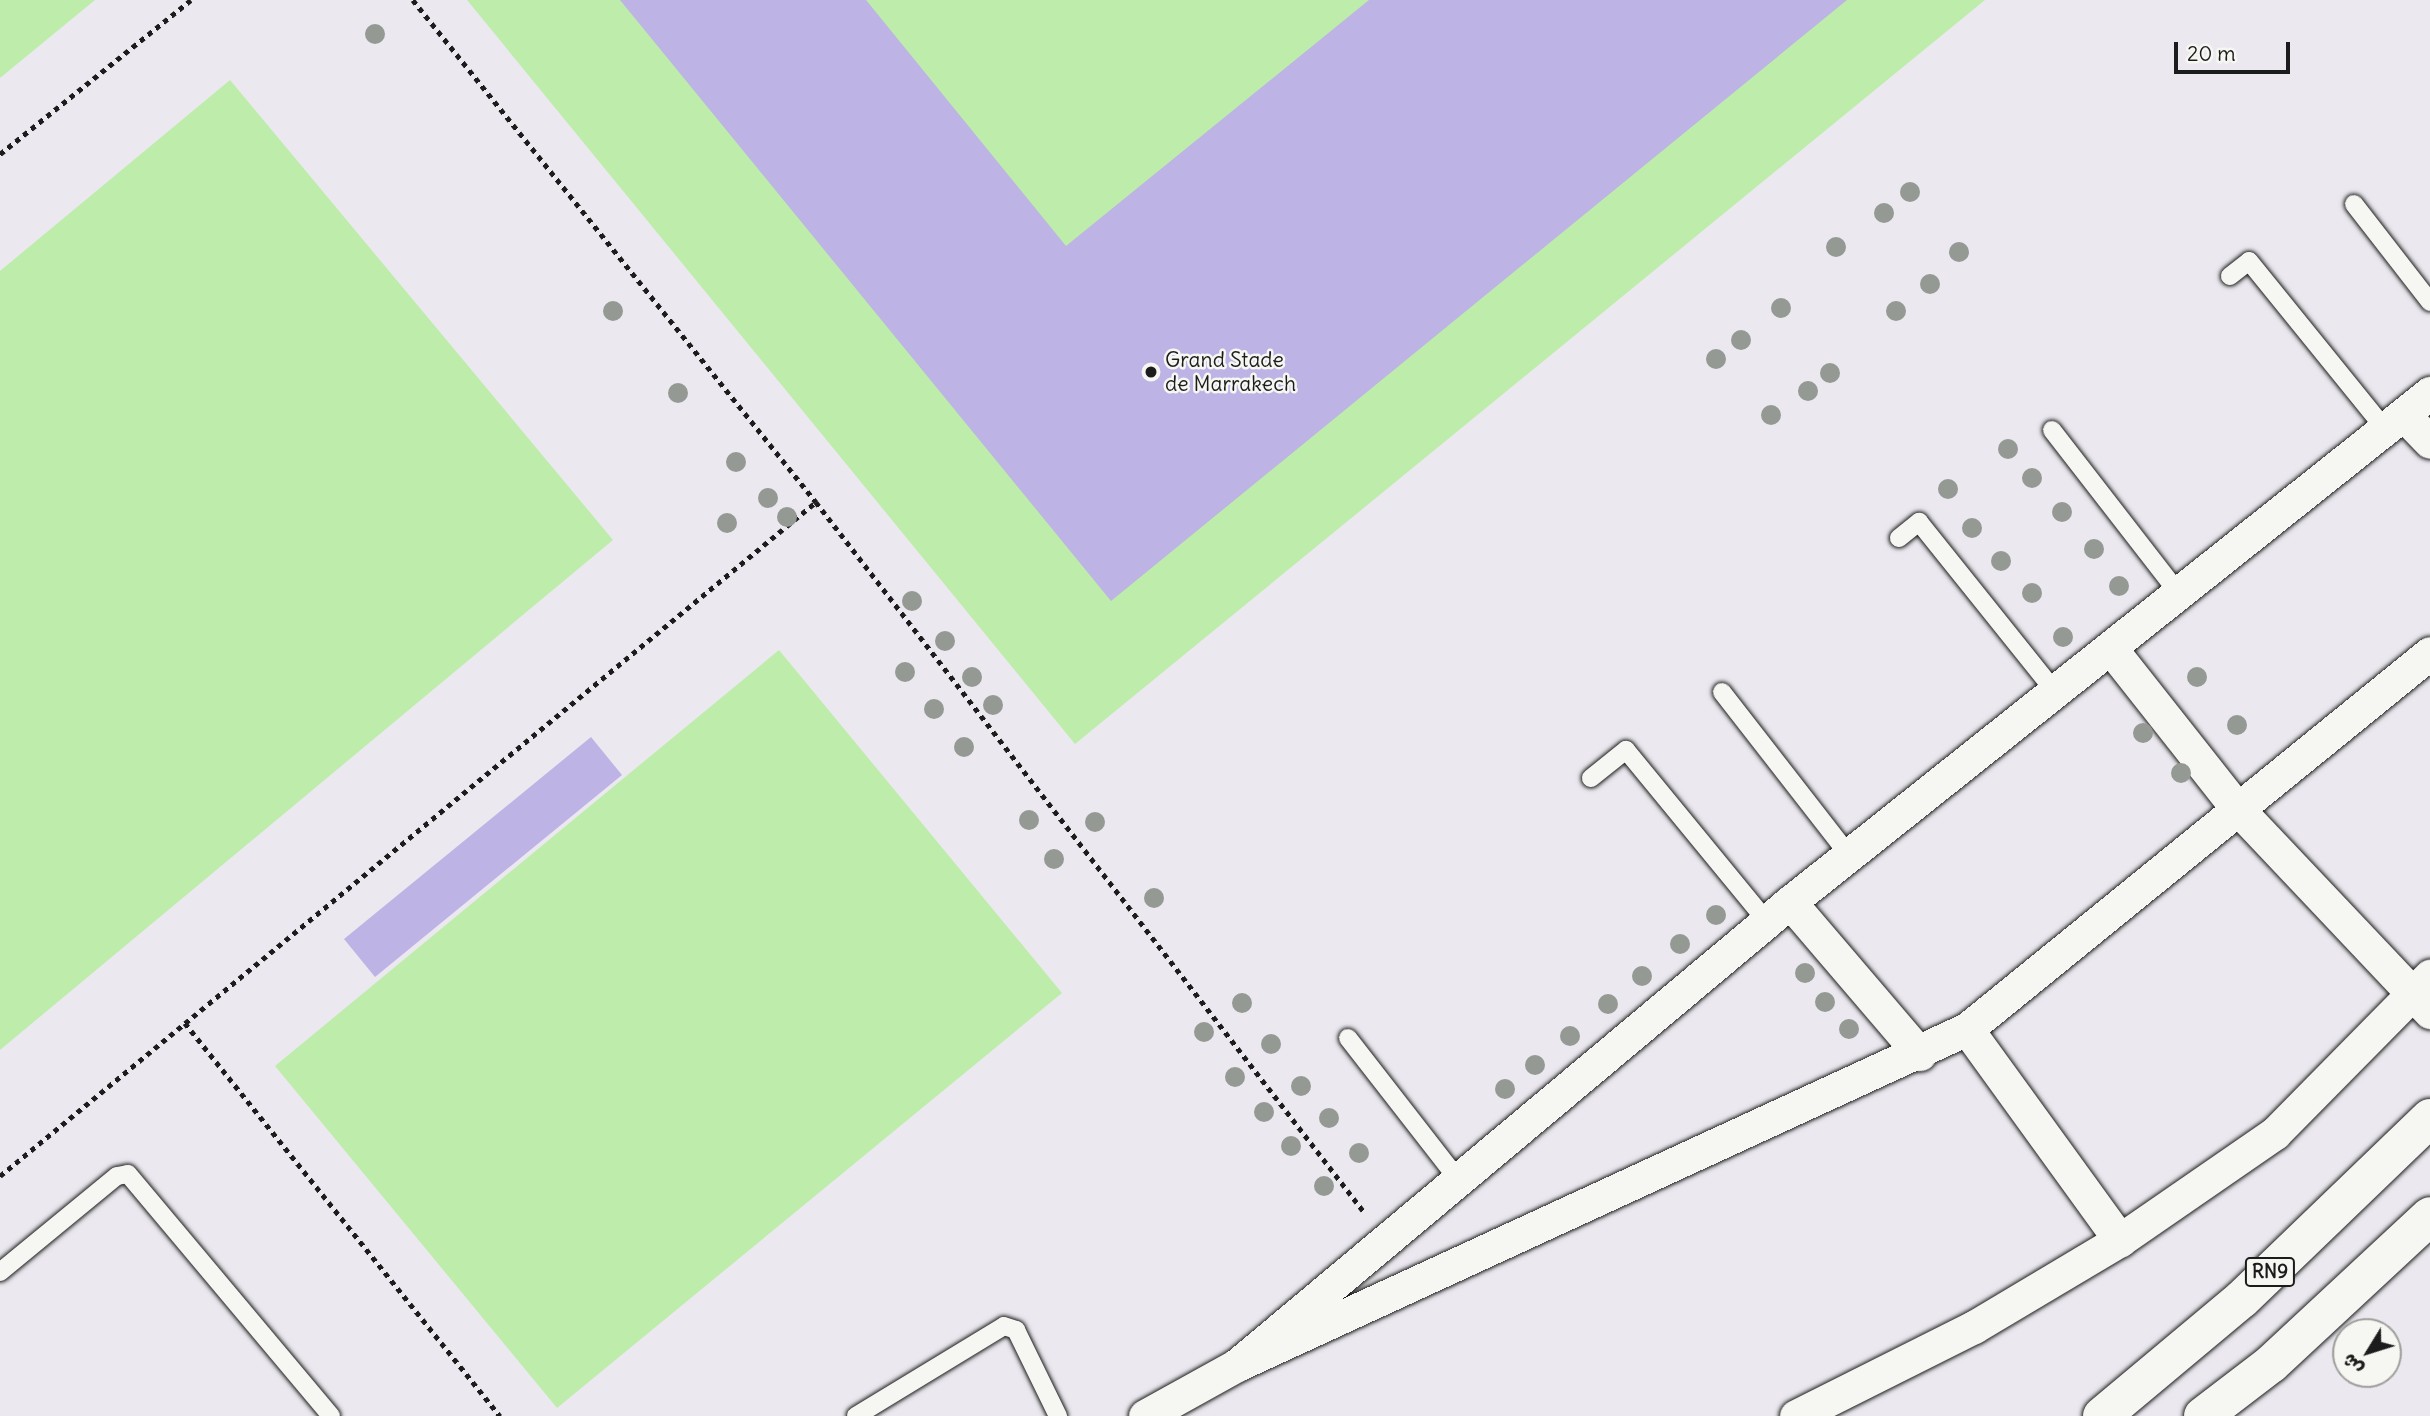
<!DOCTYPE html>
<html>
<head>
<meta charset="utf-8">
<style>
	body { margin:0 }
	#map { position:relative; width:2430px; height:1416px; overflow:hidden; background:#ebe9ef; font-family:Delius,"Playpen Sans Arabic",sans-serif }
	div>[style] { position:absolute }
	.green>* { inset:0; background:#bdecab }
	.building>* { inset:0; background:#bdb3e5 }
	.path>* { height:4.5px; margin-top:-2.25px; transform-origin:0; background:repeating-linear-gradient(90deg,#1c1c1c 0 5px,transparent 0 10px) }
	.roads { filter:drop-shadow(0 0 2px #1c1c1c) drop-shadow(0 0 2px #1c1c1c) }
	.service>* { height:18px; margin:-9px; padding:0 9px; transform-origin:9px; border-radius:9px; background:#f6f6f2 }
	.minor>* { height:33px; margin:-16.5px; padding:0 16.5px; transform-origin:16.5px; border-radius:16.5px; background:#f6f6f2 }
	.trunk>* { height:38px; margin:-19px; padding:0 19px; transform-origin:19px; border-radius:19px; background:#f6f6f2 }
	.trees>* { width:20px; height:20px; margin:-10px; border-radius:50%; background:#949a93 }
	.dots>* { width:19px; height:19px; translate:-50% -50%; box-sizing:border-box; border:4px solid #f6f6f2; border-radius:50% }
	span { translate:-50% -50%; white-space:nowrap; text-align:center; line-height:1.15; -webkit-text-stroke:5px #f6f6f2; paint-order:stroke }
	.shield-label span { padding:2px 5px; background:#f6f6f2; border:2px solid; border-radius:5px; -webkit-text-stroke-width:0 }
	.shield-label { font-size:19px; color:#1c1c1c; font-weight:700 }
	.poi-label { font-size:21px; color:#1c1c1c }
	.left { translate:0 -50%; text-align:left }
	.north { position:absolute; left:2332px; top:1318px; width:70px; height:70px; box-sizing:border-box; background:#f6f6f2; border:2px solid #9f9f9c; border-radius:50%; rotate:232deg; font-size:19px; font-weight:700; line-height:28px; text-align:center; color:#1c1c1c }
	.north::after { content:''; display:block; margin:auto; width:24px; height:32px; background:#1c1c1c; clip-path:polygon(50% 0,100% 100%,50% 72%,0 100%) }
	.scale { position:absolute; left:2174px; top:42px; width:116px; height:32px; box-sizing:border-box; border:4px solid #1c1c1c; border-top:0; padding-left:9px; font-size:21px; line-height:24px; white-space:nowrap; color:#1c1c1c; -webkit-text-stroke:5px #f6f6f2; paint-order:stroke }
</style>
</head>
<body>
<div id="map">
	<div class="green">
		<div style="clip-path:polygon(0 0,95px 0,0 78px)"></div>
		<div style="clip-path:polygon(467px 0,1985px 0,1075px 744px)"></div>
		<div style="clip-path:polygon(230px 80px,613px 540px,0 1050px,0 271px)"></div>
		<div style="clip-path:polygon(779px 650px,1062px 993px,557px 1408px,275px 1066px)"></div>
	</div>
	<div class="building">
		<div style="clip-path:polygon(620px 0,866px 0,1066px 246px,1369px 0,1847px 0,1111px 601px)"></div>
		<div style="clip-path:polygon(591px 737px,622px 775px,375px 977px,344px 939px)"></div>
	</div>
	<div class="path">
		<div style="left:413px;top:0;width:644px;rotate:51.24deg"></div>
		<div style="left:0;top:154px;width:245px;rotate:-38.9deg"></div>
		<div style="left:185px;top:1023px;width:504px;rotate:51.29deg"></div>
		<div style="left:0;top:1176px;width:1058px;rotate:-39.56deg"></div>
		<div style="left:816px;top:502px;width:898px;rotate:52.33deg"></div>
	</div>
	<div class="roads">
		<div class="service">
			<div style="left:2354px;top:204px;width:124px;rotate:52.2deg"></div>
			<div style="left:2230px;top:276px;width:24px;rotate:-38deg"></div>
			<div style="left:2249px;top:261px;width:218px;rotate:51deg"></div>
			<div style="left:2052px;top:430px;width:207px;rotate:52.2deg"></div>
			<div style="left:1899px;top:538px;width:26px;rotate:-39deg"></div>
			<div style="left:1919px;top:522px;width:221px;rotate:51.3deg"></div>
			<div style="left:1722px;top:692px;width:207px;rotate:52.1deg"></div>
			<div style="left:1591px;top:778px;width:45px;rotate:-38.7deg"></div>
			<div style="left:1626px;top:750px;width:224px;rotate:50.6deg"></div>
			<div style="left:1348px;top:1038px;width:182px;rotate:52.1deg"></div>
			<div style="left:0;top:1272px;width:151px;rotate:-39.4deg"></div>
			<div style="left:117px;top:1176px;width:11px;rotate:-10deg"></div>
			<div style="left:128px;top:1174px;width:316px;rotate:50deg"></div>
			<div style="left:856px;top:1416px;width:173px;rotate:-31.3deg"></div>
			<div style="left:1004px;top:1326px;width:13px;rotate:18deg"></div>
			<div style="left:1016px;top:1330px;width:96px;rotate:64deg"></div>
		</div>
		<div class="minor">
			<div style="left:2404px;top:415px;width:37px;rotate:46deg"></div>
			<div style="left:2112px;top:650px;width:201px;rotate:51.7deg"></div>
			<div style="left:2237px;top:808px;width:281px;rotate:46.6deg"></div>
			<div style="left:1790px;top:902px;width:200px;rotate:49.5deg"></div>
			<div style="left:1967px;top:1029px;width:261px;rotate:54.1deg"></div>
			<div style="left:1237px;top:1365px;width:721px;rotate:-39.94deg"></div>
			<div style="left:1790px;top:902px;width:818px;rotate:-38.5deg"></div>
			<div style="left:1145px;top:1416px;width:105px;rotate:-29deg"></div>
			<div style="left:1237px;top:1365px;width:804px;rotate:-24.72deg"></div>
			<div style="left:1967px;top:1029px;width:596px;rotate:-39.08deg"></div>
			<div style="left:1796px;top:1416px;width:199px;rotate:-26.6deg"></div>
			<div style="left:1974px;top:1327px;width:170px;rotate:-30.8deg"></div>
			<div style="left:2120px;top:1240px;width:188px;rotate:-34.6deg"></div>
			<div style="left:2275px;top:1133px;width:221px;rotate:-45.4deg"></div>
		</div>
		<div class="trunk">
			<div style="left:2102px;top:1416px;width:182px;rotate:-39.9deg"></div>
			<div style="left:2242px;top:1299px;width:261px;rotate:-43.9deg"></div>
			<div style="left:2203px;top:1416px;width:86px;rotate:-37.4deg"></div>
			<div style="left:2271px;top:1364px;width:217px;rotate:-42.9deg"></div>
		</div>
	</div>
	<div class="trees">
		<div style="left:375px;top:34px"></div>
		<div style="left:1910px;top:192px"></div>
		<div style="left:1884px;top:213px"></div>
		<div style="left:1836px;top:247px"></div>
		<div style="left:1959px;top:252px"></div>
		<div style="left:1930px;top:284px"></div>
		<div style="left:1781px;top:308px"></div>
		<div style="left:613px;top:311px"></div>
		<div style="left:1896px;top:311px"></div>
		<div style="left:1741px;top:340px"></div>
		<div style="left:1716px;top:359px"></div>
		<div style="left:1830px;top:373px"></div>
		<div style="left:1808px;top:391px"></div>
		<div style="left:678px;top:393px"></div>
		<div style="left:1771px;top:415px"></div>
		<div style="left:2008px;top:449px"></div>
		<div style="left:736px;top:462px"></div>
		<div style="left:2032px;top:478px"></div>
		<div style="left:1948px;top:489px"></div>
		<div style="left:768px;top:498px"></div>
		<div style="left:2062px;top:512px"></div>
		<div style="left:787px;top:517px"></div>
		<div style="left:727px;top:523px"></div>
		<div style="left:1972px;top:528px"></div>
		<div style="left:2094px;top:549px"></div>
		<div style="left:2001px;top:561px"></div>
		<div style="left:2119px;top:586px"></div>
		<div style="left:2032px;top:593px"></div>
		<div style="left:912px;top:601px"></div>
		<div style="left:2063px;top:637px"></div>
		<div style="left:945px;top:641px"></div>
		<div style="left:905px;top:672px"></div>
		<div style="left:972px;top:677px"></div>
		<div style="left:2197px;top:677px"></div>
		<div style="left:993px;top:705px"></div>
		<div style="left:934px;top:709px"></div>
		<div style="left:2237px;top:725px"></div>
		<div style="left:2143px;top:733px"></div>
		<div style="left:964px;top:747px"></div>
		<div style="left:2181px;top:773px"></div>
		<div style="left:1029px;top:820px"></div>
		<div style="left:1095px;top:822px"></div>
		<div style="left:1054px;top:859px"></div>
		<div style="left:1154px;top:898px"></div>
		<div style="left:1716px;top:915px"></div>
		<div style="left:1680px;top:944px"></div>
		<div style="left:1805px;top:973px"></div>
		<div style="left:1642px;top:976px"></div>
		<div style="left:1825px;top:1002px"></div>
		<div style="left:1242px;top:1003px"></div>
		<div style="left:1608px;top:1004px"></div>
		<div style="left:1849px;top:1029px"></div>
		<div style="left:1204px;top:1032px"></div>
		<div style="left:1570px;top:1036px"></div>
		<div style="left:1271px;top:1044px"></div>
		<div style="left:1535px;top:1065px"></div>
		<div style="left:1235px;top:1077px"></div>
		<div style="left:1301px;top:1086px"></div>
		<div style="left:1505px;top:1089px"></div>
		<div style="left:1264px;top:1112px"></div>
		<div style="left:1329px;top:1118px"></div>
		<div style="left:1291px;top:1146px"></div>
		<div style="left:1359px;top:1153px"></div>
		<div style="left:1324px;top:1186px"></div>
	</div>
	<div class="dots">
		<div style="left:1151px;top:372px;background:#1c1c1c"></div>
	</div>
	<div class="shield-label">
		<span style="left:2270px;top:1272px">RN9</span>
	</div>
	<div class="poi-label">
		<span class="left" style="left:1165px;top:372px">Grand Stade<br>de Marrakech</span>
	</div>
	<div class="north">ش</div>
	<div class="scale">20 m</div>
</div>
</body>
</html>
